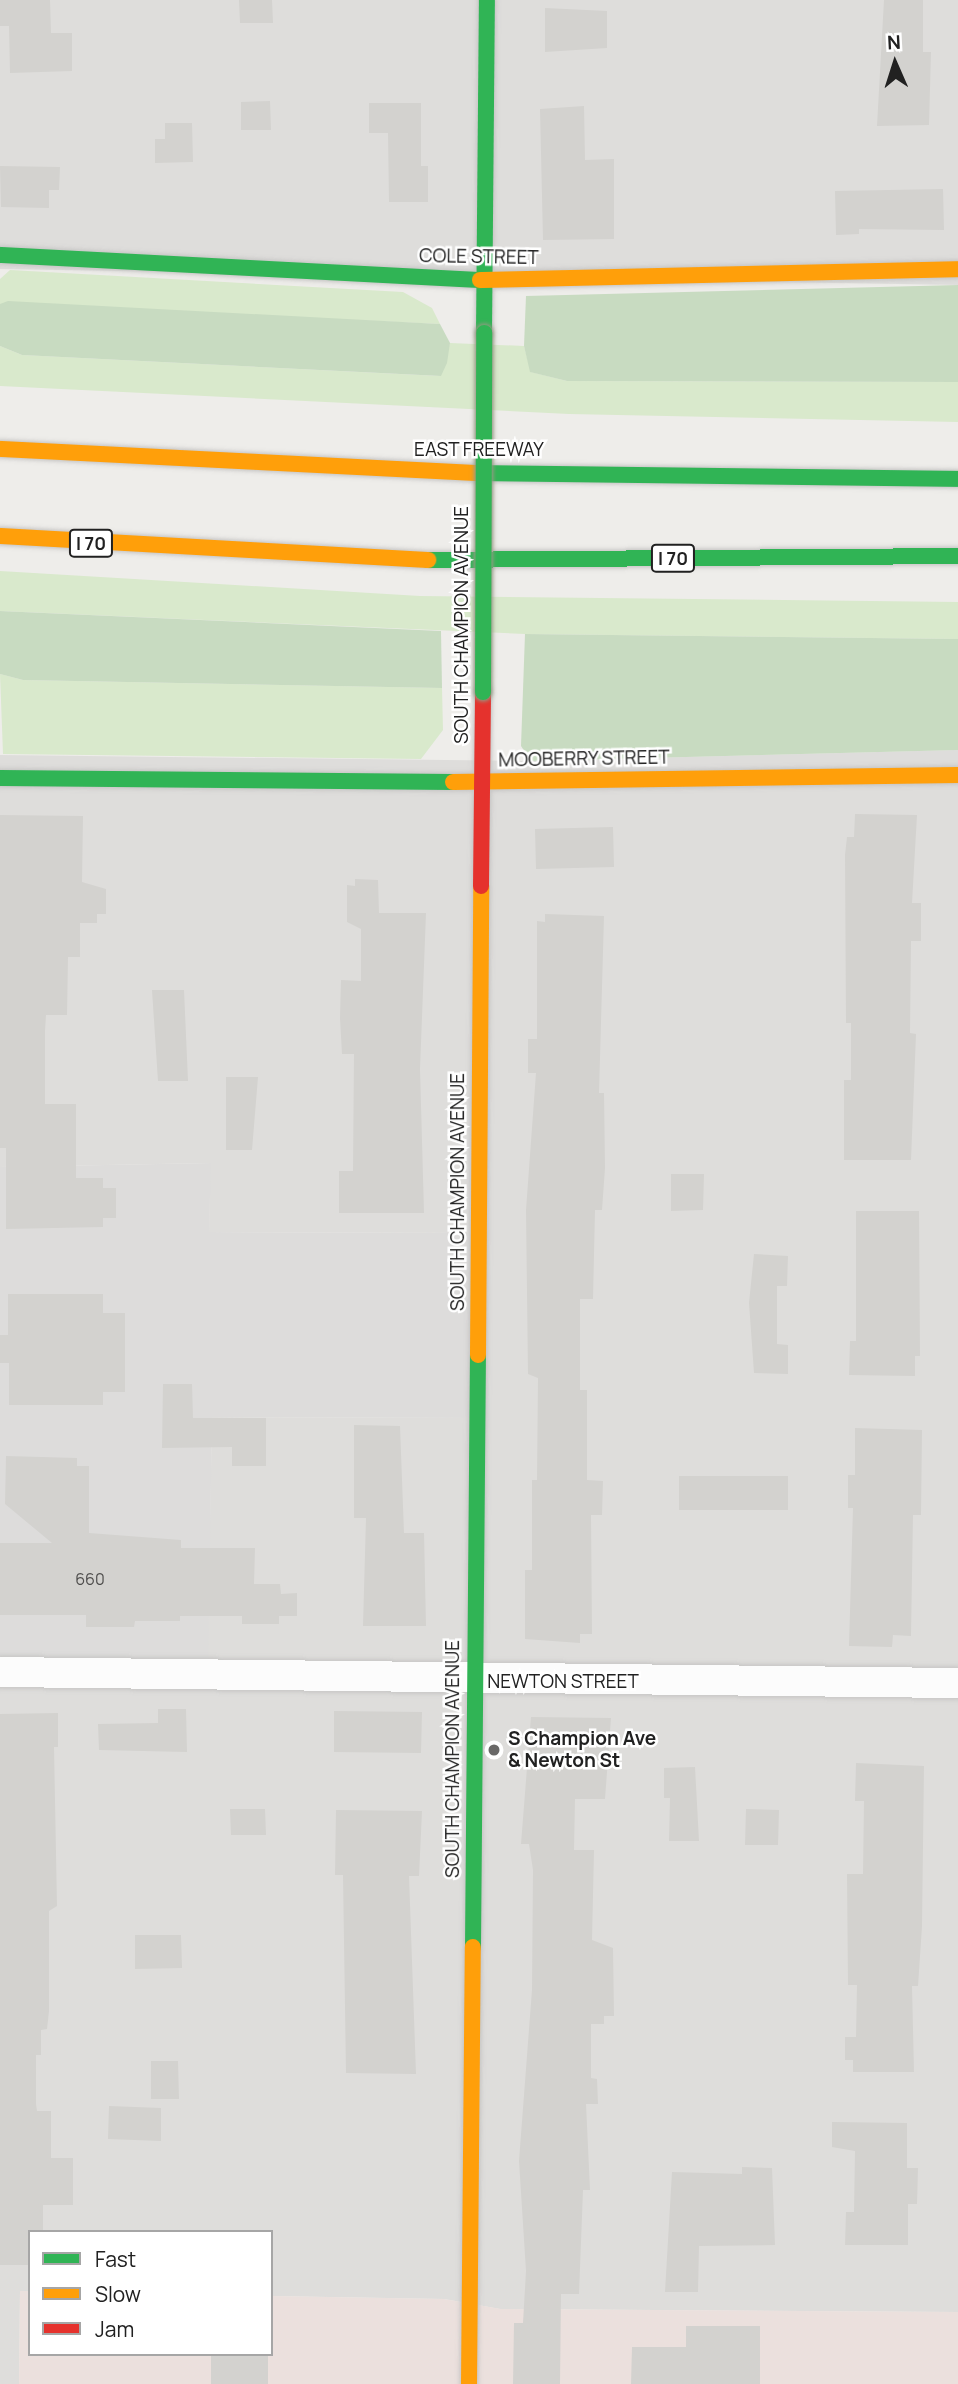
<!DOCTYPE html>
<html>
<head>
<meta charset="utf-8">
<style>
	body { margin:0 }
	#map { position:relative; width:958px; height:2384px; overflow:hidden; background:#eeedea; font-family:Manrope,sans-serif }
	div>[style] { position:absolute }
	.residential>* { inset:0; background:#dedddb }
	.commercial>* { inset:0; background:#ebe0dd }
	.religious>* { inset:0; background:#dddcdb }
	.grass>* { inset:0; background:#d9e9cc }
	.forest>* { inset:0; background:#c8dbc1 }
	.building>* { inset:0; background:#d3d2cf }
	.roads { filter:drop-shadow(0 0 2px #c6c5c4) drop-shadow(0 0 2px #c6c5c4) }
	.street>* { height:30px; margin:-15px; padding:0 15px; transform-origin:15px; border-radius:15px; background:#fcfcfc }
	.fast>* { height:16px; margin:-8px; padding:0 8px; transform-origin:8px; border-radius:8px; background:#30b455 }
	.slow>* { height:16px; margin:-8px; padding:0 8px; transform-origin:8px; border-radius:8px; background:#ff9f0a }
	.jam>* { height:16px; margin:-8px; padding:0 8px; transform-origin:8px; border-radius:8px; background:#e5322d }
	.bridges { filter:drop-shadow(0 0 2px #949883) drop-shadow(0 0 2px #949883) }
	.fast-bridge>* { height:16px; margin:-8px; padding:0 8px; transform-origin:8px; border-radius:8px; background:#30b455 }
	.dots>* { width:19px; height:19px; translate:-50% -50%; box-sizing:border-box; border:4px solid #fff; border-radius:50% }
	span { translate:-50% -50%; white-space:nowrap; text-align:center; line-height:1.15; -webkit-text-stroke:5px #fff; paint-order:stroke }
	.number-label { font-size:16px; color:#4e4d4c }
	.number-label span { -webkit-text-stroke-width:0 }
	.shield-label span { padding:2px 5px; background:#fff; border:2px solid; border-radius:5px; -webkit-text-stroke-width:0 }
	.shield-label { font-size:18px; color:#212121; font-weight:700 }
	.street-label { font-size:19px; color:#212121 }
	.poi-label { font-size:19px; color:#212121; font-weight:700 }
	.left { translate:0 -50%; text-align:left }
	.legend { position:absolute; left:28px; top:2230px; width:245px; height:126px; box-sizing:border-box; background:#fff; border:2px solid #a6a6a6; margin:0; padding:9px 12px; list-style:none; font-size:21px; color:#212121 }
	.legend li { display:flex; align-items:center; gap:14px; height:35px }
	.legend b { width:35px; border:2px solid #a6a6a6 }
	.north { position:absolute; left:860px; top:28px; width:70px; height:70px; -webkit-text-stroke:5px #fff; paint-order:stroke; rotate:357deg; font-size:19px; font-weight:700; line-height:28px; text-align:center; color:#212121 }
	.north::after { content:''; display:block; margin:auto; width:24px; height:32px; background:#212121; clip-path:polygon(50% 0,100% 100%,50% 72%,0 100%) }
</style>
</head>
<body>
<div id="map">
	<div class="residential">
		<div style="clip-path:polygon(0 0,958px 0,958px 285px,0 269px)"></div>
		<div style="clip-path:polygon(958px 750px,958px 2312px,500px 2309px,444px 2299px,271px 2296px,271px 2232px,30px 2232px,30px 2291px,20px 2292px,19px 2384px,0 2384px,0 1674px,207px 1679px,212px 1417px,480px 1418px,480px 1233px,209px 1232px,210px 1163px,0 1167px,0 755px,531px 761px)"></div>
	</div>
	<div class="commercial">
		<div style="clip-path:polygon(20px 2291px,30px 2291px,30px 2354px,271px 2354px,271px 2296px,444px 2299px,501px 2309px,958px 2312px,958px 2384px,19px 2384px)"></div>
	</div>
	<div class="religious">
		<div style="clip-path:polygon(211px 1163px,209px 1232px,481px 1233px,480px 1418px,212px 1417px,208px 1679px,0 1674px,0 1167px)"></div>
	</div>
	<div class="grass">
		<div style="clip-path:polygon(10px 270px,403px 292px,432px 308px,440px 324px,0 304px,0 279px)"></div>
		<div style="clip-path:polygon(450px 343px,524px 346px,531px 372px,567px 381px,958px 382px,958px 422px,569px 414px,0 386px,0 346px,22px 355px,440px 376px)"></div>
		<div style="clip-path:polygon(0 571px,420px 596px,958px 602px,958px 639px,525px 634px,0 611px)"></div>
		<div style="clip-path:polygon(0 674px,23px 680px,442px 688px,443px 730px,421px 759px,3px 754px)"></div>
	</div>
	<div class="forest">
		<div style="clip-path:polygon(958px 285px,958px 382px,567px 381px,530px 372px,524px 346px,526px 296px)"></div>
		<div style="clip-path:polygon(8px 301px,440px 324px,450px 343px,447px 363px,441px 376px,22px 355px,0 346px,0 304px)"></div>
		<div style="clip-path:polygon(0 611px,441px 631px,442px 688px,23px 680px,0 674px)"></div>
		<div style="clip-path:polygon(525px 634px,958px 639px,958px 750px,531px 761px,521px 746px)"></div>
	</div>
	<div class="building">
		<div style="clip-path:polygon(0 0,50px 0,51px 33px,72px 33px,72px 71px,10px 73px,9px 26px,0 26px)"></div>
		<div style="clip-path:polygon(239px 0,272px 0,273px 23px,240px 23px)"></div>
		<div style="clip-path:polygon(884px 0,923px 0,923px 52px,931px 52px,929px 125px,877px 126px)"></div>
		<div style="clip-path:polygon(545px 8px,607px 11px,607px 48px,545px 52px)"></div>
		<div style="clip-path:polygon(270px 101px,271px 130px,241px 130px,241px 102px)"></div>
		<div style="clip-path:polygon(369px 103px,421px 103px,421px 166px,428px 166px,428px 202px,389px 202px,388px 133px,369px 133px)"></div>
		<div style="clip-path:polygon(584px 106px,585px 160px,614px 159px,614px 239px,543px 240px,540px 109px)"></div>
		<div style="clip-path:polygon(165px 123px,192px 123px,193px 162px,155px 163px,155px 139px,165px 139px)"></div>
		<div style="clip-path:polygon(0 166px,60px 167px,59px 190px,49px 190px,49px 208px,1px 207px)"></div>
		<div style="clip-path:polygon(943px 189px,944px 230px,859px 229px,859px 234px,836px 235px,835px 191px)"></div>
		<div style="clip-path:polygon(855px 814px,917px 815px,912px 903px,921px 903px,921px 941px,911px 941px,910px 1033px,916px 1034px,911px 1160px,844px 1160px,844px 1080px,851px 1080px,851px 1023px,846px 1023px,845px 855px,847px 837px,854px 837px)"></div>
		<div style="clip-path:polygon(0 815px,83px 816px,82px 882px,106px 889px,106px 914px,97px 914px,97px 923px,80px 923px,80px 957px,68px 957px,67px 1015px,46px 1015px,45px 1031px,45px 1104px,76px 1104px,76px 1178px,103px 1178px,103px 1188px,116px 1188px,116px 1218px,103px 1218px,103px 1227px,6px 1229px,6px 1148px,0 1148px)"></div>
		<div style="clip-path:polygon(613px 827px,614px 867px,536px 869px,535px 829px)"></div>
		<div style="clip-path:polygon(355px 879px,378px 880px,379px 913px,426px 913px,420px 1069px,424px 1213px,339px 1213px,339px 1171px,353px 1171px,354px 1054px,342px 1054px,340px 1018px,341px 980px,361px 981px,361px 929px,347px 922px,347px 885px,355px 886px)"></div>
		<div style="clip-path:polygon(545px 914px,604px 916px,599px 1093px,604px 1093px,605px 1168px,602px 1210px,595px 1210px,593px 1299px,580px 1299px,580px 1390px,587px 1390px,587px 1480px,603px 1481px,602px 1515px,591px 1515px,592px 1634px,580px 1634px,580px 1643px,525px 1639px,525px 1570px,532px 1570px,532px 1480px,537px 1480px,538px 1378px,528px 1374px,526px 1210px,536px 1073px,528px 1073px,528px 1039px,537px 1039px,537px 921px,545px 922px)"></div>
		<div style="clip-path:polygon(152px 990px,184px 990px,188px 1081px,158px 1081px)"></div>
		<div style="clip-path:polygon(226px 1077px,258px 1077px,252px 1150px,226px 1150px)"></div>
		<div style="clip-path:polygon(671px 1174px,704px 1174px,703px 1210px,671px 1211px)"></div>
		<div style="clip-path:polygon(856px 1211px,919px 1211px,920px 1356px,915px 1356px,915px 1376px,849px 1375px,850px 1341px,856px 1341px)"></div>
		<div style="clip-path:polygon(754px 1254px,788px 1256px,787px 1286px,777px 1286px,777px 1344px,788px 1345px,788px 1374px,754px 1373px,749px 1303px)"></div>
		<div style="clip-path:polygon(8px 1294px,103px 1294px,103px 1313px,125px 1313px,125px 1392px,103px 1392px,103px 1405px,9px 1405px,9px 1363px,0 1363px,0 1335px,8px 1335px)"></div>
		<div style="clip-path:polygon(163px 1384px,192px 1384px,193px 1418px,266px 1418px,266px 1466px,232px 1466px,232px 1447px,162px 1448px)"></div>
		<div style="clip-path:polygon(354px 1425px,400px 1426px,404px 1533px,424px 1533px,426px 1626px,363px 1626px,366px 1518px,354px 1518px)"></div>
		<div style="clip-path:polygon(855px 1428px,922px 1430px,921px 1515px,913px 1515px,911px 1636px,893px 1635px,892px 1647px,849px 1646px,853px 1508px,848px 1508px,848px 1475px,855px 1475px)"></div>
		<div style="clip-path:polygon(6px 1456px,77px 1458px,77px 1466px,89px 1466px,89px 1533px,181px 1540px,181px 1548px,255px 1548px,254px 1584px,280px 1584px,281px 1594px,297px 1593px,297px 1616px,279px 1616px,279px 1624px,242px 1624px,242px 1616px,180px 1616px,180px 1621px,135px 1621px,134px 1627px,86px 1627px,86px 1615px,0 1615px,0 1543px,52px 1543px,5px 1504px)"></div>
		<div style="clip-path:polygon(679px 1476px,788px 1476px,788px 1510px,679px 1510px)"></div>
		<div style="clip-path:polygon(158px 1709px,186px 1709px,187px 1752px,99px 1750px,98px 1724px,158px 1723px)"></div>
		<div style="clip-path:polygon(334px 1711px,422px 1712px,421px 1753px,334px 1752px)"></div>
		<div style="clip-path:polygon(58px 1713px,58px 1747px,54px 1747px,57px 1906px,49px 1911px,49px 2011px,47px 2029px,41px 2030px,41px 2055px,36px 2055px,36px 2104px,37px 2111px,51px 2111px,51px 2158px,73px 2158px,73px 2205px,43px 2205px,43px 2232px,30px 2232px,30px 2265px,0 2265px,0 1714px)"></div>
		<div style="clip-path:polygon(531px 1717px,611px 1718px,605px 1799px,575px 1799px,574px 1850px,594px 1850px,592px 1940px,613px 1948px,614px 2016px,604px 2016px,604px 2024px,591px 2024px,591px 2078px,597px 2079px,598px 2104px,586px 2104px,590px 2190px,583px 2190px,579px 2294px,561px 2294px,560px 2384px,513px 2384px,514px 2323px,523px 2323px,526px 2271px,519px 2161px,532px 1990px,533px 1870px,529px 1844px,521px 1844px)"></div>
		<div style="clip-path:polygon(856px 1763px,924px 1766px,922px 1926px,918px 1986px,912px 1986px,914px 2072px,853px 2072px,853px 2060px,845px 2060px,845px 2037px,856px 2037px,857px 1985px,848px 1985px,847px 1874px,863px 1874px,864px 1801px,855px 1801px)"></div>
		<div style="clip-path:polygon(695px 1767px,699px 1841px,669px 1841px,670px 1798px,664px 1798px,664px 1768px)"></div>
		<div style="clip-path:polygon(230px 1809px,265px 1809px,266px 1835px,231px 1835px)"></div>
		<div style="clip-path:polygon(746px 1809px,779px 1810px,778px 1845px,745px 1845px)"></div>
		<div style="clip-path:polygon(336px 1810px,422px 1811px,419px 1876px,409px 1876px,416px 2074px,346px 2073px,343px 1875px,335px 1875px)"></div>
		<div style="clip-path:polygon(135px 1935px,181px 1935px,182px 1968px,135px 1969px)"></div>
		<div style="clip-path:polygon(151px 2061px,178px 2061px,179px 2099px,151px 2099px)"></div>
		<div style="clip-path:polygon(109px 2106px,161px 2108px,161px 2141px,108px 2139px)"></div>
		<div style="clip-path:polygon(832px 2122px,907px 2123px,907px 2168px,918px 2168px,917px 2204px,908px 2204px,908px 2245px,845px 2245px,846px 2212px,854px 2212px,855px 2151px,832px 2147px)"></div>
		<div style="clip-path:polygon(742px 2167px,772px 2168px,775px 2245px,699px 2246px,698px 2292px,665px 2292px,672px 2172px,742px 2174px)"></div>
		<div style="clip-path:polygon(686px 2326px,760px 2326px,760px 2384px,631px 2384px,632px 2347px,686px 2347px)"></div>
		<div style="clip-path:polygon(211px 2354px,268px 2354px,268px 2384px,211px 2384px)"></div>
	</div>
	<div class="roads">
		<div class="street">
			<div style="left:0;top:1672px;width:958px;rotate:0.66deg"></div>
		</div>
		<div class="fast">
			<div style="left:0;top:255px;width:481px;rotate:3deg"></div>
			<div style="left:484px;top:333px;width:333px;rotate:-89.5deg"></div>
			<div style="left:482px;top:473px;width:476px;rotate:0.7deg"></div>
			<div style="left:428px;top:560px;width:530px;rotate:-0.43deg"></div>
			<div style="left:0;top:778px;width:453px;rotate:0.5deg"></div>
			<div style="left:473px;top:1947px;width:592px;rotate:-89.52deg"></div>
		</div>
		<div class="slow">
			<div style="left:480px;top:280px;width:478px;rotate:-1.3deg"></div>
			<div style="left:0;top:449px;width:483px;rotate:2.9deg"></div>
			<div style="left:0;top:536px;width:429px;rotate:3.2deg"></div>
			<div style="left:453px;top:782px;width:505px;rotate:-0.79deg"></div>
			<div style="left:478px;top:1355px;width:469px;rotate:-89.6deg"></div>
			<div style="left:469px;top:2384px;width:437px;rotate:-89.5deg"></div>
		</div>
		<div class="jam">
			<div style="left:481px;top:886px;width:194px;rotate:-89.4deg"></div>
		</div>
	</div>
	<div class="bridges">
		<div class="fast-bridge">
			<div style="left:483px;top:692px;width:359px;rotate:-89.8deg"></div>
		</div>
	</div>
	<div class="dots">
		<div style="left:494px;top:1750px;background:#696867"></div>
	</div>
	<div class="number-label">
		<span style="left:90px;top:1579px">660</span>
	</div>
	<div class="shield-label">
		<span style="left:91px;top:543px">I 70</span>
		<span style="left:673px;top:558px">I 70</span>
	</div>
	<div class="street-label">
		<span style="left:479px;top:257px;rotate:1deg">COLE STREET</span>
		<span style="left:479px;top:450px">EAST FREEWAY</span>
		<span style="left:462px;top:625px;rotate:-90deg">SOUTH CHAMPION AVENUE</span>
		<span style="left:584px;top:759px;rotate:-1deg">MOOBERRY STREET</span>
		<span style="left:458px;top:1192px;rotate:-90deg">SOUTH CHAMPION AVENUE</span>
		<span style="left:563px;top:1682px">NEWTON STREET</span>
		<span style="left:453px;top:1759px;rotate:-90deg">SOUTH CHAMPION AVENUE</span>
	</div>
	<div class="poi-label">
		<span class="left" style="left:508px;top:1750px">S Champion Ave<br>&amp; Newton St</span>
	</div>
	<ul class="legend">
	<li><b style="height:9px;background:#30b455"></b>Fast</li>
	<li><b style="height:9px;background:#ff9f0a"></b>Slow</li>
	<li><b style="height:9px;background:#e5322d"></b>Jam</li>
	</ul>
	<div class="north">N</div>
</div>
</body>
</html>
